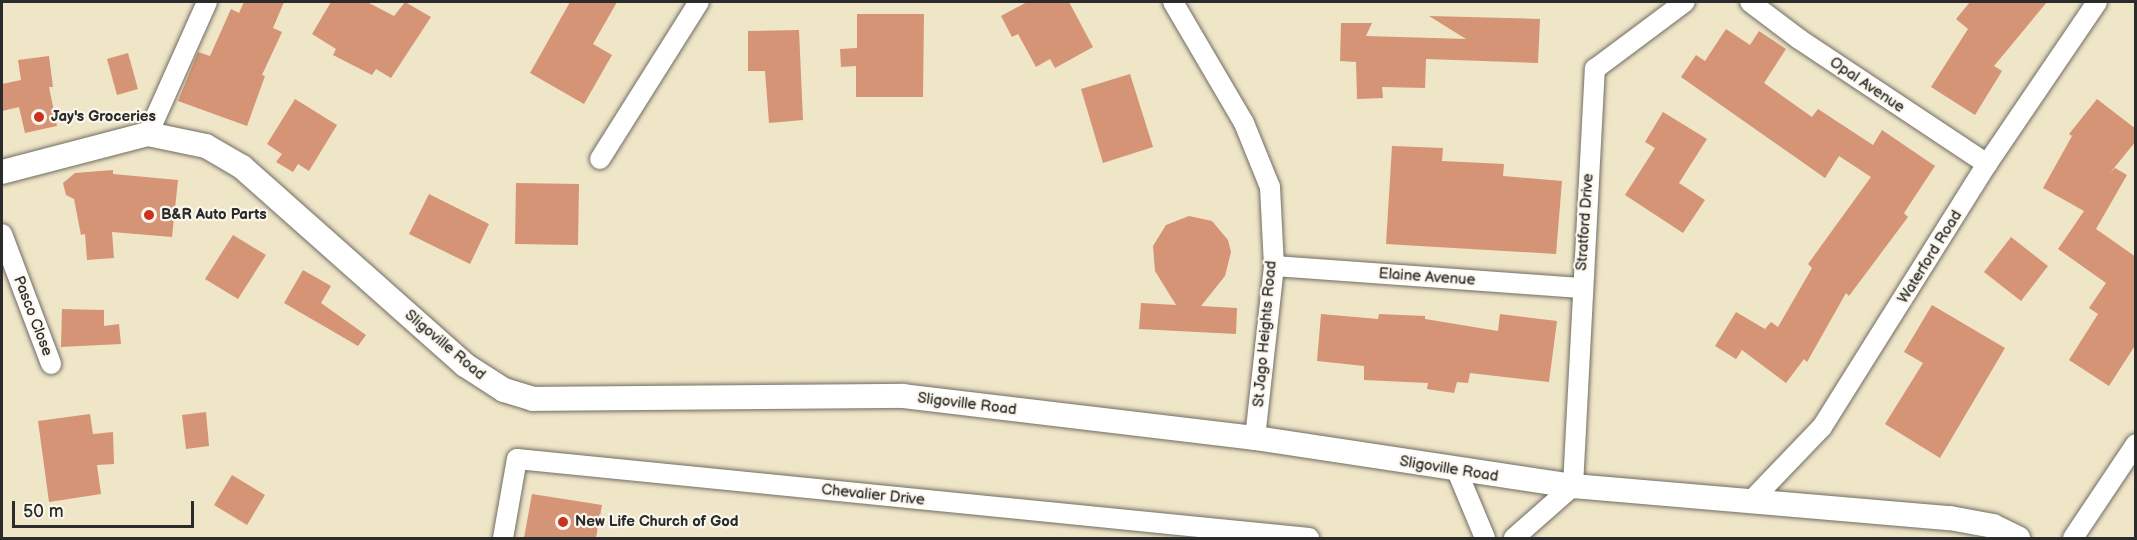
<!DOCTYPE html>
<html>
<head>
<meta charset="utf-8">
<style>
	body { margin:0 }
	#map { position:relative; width:2137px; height:540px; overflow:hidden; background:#efe5c7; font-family:"Balsamiq Sans",sans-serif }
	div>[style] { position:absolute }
	.building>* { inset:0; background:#d59475 }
	.roads { filter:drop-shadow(0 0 2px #706c62) drop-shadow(0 0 2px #706c62) }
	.minor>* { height:20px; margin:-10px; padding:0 10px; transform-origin:10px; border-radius:10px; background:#fff }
	.tertiary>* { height:24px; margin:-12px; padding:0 12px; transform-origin:12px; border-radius:12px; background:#fff }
	.dots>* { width:16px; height:16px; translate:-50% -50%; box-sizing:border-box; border:3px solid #fbf7ec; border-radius:50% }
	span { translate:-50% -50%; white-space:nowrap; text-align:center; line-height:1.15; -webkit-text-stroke:4.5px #fbf7ec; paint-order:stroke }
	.street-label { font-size:15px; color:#2b2b2b }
	.poi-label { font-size:15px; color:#2b2b2b; font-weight:700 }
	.left { translate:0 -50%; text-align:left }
	.frame { position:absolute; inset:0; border:3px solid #2b2b2b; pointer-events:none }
	.scale { position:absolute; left:12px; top:501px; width:182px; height:27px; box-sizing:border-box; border:3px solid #2b2b2b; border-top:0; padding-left:8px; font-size:18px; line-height:21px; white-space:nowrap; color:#2b2b2b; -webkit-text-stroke:4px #fbf7ec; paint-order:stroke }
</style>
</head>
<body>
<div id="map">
	<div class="building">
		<div style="clip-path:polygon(244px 2px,284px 2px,273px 28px,282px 32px,262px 75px,265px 76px,247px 126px,178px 101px,198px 52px,210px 56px,231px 9px,239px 13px)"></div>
		<div style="clip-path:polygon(331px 2px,367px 2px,394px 16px,405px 2px,431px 17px,391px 78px,376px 69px,372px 75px,333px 55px,336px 49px,312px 34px)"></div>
		<div style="clip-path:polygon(570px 2px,617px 2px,593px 44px,612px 55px,584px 104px,530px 73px)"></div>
		<div style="clip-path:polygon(1027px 2px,1069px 2px,1093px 47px,1055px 68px,1050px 59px,1036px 67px,1018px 34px,1012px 37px,1001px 16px)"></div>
		<div style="clip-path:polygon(1970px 2px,2047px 2px,1994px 66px,2002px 71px,1975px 115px,1931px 87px,1968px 29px,1956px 19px)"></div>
		<div style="clip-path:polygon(857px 14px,924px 14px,923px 97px,856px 97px,856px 66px,841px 67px,840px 49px,857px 48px)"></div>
		<div style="clip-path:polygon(1429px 16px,1540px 19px,1538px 63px,1426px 59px,1425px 88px,1382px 87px,1383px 98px,1357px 99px,1356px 62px,1340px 61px,1341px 23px,1372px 23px,1366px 36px,1466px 39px)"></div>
		<div style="clip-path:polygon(1726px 29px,1750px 45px,1759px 31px,1786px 49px,1764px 83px,1812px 117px,1818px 109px,1873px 145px,1882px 130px,1935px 166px,1904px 213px,1908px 217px,1849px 296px,1846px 293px,1807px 362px,1804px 359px,1786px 383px,1742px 350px,1736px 359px,1715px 346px,1736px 312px,1765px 329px,1771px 322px,1778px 327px,1812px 268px,1808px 264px,1871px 177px,1839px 156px,1825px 178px,1681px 77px,1696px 55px,1705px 61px)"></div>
		<div style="clip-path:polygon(799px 30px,803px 120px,769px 123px,765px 71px,748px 71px,748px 31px)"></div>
		<div style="clip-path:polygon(128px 53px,138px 89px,117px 95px,107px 59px)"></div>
		<div style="clip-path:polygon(49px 56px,53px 87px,49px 87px,57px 126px,25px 133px,19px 107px,2px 111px,2px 84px,21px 80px,18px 60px)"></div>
		<div style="clip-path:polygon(1130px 74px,1153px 147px,1103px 163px,1081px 89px)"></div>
		<div style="clip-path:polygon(295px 99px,337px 125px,309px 171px,298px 164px,293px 172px,276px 162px,282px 154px,267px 144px)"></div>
		<div style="clip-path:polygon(2097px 99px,2136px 129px,2136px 141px,2110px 173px,2115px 168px,2127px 175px,2096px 229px,2136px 257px,2136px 344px,2109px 386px,2069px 360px,2098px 314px,2089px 308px,2106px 283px,2058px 249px,2084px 211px,2043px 188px,2072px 136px,2069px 134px)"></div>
		<div style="clip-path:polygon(1663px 112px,1707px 139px,1679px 183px,1705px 200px,1683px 233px,1625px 195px,1655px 148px,1645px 142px)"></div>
		<div style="clip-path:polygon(1392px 146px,1443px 148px,1442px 161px,1504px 164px,1503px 176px,1562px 181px,1556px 254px,1386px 244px)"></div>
		<div style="clip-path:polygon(113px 170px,113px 174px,178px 180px,172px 237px,112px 232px,114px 258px,87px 260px,85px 234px,81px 235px,74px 199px,66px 195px,63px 183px,75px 173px)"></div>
		<div style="clip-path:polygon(516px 183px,579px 184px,578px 245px,515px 244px)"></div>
		<div style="clip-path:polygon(429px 194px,489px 224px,470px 264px,409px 234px)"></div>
		<div style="clip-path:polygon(1189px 216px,1212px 221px,1228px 240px,1231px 252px,1225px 276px,1201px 306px,1237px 308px,1236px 334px,1139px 329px,1141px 303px,1176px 305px,1155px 271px,1153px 246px,1166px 225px)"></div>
		<div style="clip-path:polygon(233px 235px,266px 255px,238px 299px,205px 279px)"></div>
		<div style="clip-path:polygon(2011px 237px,2048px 266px,2021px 301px,1984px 272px)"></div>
		<div style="clip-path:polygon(303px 270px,331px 286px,321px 303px,366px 335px,358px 346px,284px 303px)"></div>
		<div style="clip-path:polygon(1932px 305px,2005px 348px,1940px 458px,1885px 424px,1923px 363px,1904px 352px)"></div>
		<div style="clip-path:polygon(62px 309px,104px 310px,104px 326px,119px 324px,121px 344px,61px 347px)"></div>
		<div style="clip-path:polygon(1321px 314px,1378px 319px,1379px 314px,1425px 316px,1425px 319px,1498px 331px,1500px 314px,1557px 321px,1549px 382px,1470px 373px,1468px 383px,1457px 382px,1454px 393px,1427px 389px,1428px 383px,1364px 380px,1364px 366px,1317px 361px)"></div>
		<div style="clip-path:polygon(206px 412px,209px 446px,186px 449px,182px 415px)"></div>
		<div style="clip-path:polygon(90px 414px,93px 434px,113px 432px,114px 464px,97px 465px,101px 494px,49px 502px,38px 421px)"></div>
		<div style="clip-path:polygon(232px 475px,265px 495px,247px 525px,214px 505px)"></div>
		<div style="clip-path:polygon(532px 494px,602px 505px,596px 538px,524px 538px)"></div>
	</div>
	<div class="roads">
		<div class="minor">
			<div style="left:1173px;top:2px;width:140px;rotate:59.6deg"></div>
			<div style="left:1244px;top:123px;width:69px;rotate:67.9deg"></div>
			<div style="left:1270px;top:187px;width:79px;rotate:87.1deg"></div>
			<div style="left:1274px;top:266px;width:173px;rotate:96.3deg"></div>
			<div style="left:1750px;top:2px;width:61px;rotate:37.1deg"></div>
			<div style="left:1799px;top:39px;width:226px;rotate:33.6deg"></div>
			<div style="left:148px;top:134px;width:145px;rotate:-65.9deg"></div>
			<div style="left:600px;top:159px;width:186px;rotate:-57.8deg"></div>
			<div style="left:2px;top:234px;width:139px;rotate:69.3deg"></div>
			<div style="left:1274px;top:266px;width:308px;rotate:4.1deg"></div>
			<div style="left:1457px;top:471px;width:73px;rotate:67.3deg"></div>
			<div style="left:1750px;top:502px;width:104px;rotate:-46.2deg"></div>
			<div style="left:1822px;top:427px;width:310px;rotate:-57.9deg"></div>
			<div style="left:1987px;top:164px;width:196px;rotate:-55.8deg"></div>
			<div style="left:503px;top:538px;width:80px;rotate:-80deg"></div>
			<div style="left:517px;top:459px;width:796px;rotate:5.7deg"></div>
			<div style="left:1514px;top:538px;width:79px;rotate:-41.4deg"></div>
			<div style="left:1573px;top:486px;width:418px;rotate:-87deg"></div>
			<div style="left:1595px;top:69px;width:112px;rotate:-36.7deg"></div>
			<div style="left:2073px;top:538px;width:113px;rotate:-56.2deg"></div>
		</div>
		<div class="tertiary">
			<div style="left:2px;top:172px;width:151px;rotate:-14.6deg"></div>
			<div style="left:148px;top:134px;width:59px;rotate:11.7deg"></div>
			<div style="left:206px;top:146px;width:42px;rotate:30.3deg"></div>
			<div style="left:242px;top:167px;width:298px;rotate:41.6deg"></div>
			<div style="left:465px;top:365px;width:46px;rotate:32.7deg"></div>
			<div style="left:504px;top:390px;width:30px;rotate:17deg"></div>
			<div style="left:533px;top:399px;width:370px;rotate:-0.5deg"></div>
			<div style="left:903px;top:396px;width:354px;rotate:6.8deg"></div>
			<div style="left:1255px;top:438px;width:322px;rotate:8.6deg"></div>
			<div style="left:1573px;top:486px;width:378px;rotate:4.9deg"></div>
			<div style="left:1950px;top:518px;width:44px;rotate:10.5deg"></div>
			<div style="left:1993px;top:526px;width:28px;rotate:26deg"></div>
		</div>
	</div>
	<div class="dots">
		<div style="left:39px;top:117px;background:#c8321e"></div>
		<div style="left:149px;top:215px;background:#c8321e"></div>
		<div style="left:563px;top:522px;background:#c8321e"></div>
	</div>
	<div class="street-label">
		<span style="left:1867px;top:85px;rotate:34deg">Opal Avenue</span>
		<span style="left:1585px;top:222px;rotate:-86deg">Stratford Drive</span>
		<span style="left:1930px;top:257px;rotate:-58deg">Waterford Road</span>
		<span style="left:1427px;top:277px;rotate:4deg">Elaine Avenue</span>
		<span style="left:33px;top:316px;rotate:69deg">Pasco Close</span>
		<span style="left:1265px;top:334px;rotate:-85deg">St Jago Heights Road</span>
		<span style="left:445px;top:345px;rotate:40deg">Sligoville Road</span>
		<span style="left:967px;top:404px;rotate:7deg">Sligoville Road</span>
		<span style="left:1449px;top:469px;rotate:9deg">Sligoville Road</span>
		<span style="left:873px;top:495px;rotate:6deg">Chevalier Drive</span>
	</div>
	<div class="poi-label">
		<span class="left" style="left:51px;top:117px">Jay's Groceries</span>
		<span class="left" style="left:161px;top:215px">B&amp;R Auto Parts</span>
		<span class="left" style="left:575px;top:522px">New Life Church of God</span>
	</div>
	<div class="frame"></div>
	<div class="scale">50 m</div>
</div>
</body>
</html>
